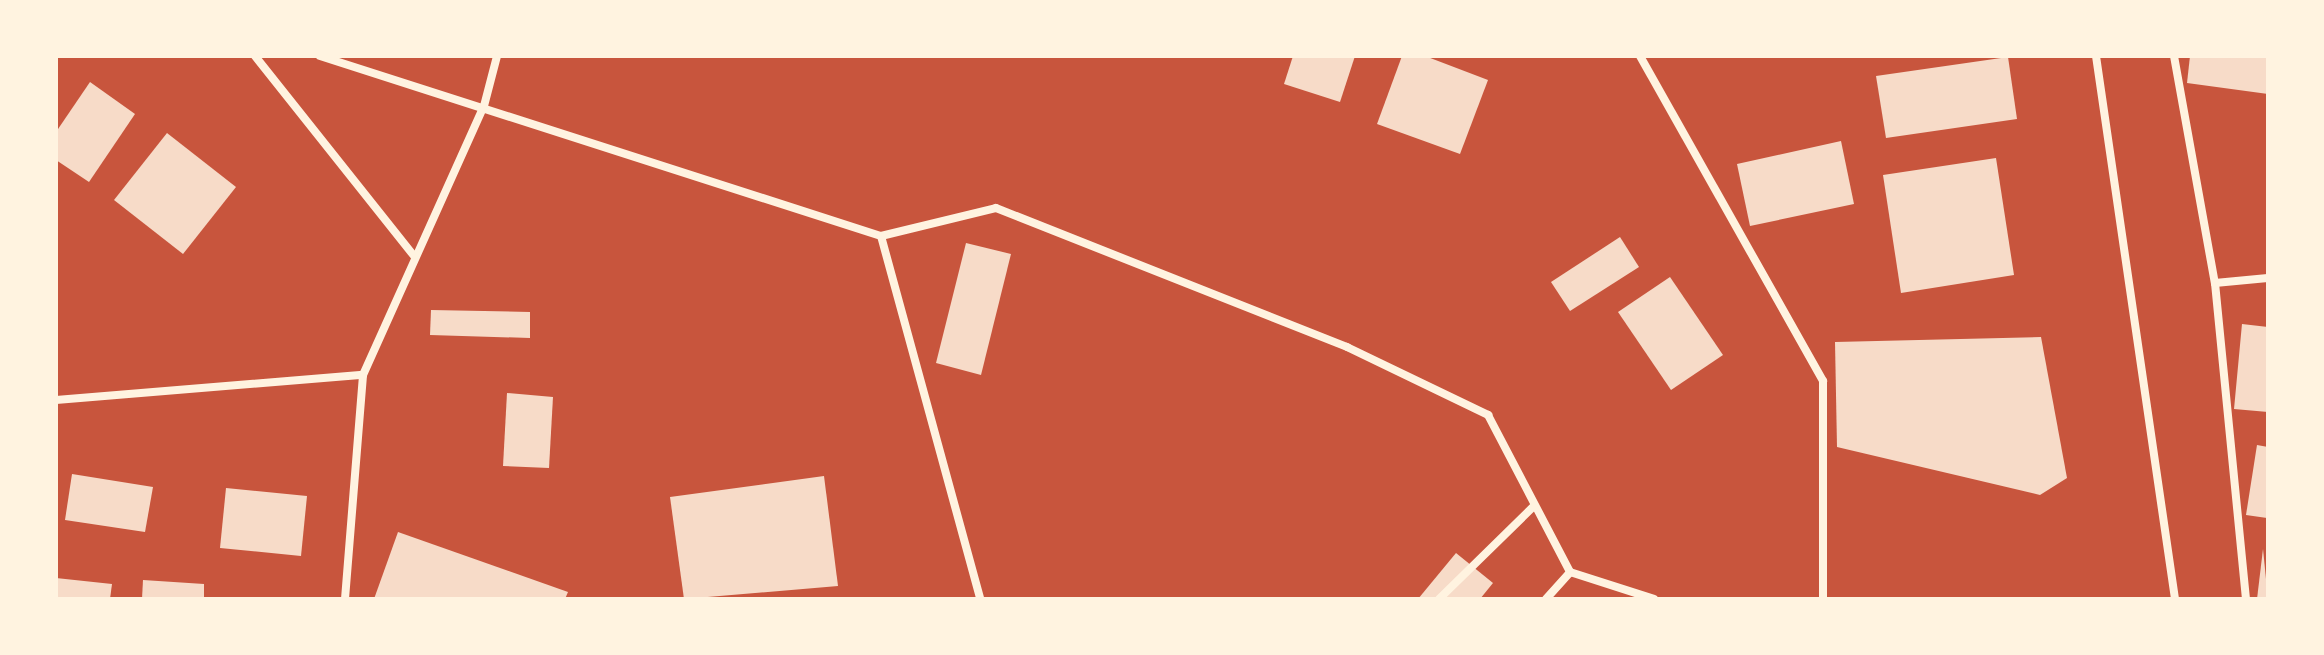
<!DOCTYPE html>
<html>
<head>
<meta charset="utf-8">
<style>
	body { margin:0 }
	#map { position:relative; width:2324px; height:655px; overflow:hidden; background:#c8553d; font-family:"DejaVu Sans",sans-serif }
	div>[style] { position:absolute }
	.building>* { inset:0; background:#f7dbc8 }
	.minor>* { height:8px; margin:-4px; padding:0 4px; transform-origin:4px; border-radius:4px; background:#fff3e0 }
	span { translate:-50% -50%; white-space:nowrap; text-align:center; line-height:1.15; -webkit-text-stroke:8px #fff3e0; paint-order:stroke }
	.frame { position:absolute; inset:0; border:58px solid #fff3e0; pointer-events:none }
</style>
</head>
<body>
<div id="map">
	<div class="building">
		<div style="clip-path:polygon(1293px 56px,1355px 56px,1340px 102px,1284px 84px)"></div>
		<div style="clip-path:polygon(1402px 56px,1425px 56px,1488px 80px,1460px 154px,1377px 124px)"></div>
		<div style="clip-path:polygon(2190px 56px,2268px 56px,2268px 94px,2187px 83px)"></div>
		<div style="clip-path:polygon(2008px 57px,2017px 119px,1886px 138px,1876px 76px)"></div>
		<div style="clip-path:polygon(90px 82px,135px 114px,89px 182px,56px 160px,56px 132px)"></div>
		<div style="clip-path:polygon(167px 133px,236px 187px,183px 254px,114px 200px)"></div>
		<div style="clip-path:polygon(1841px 141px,1854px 204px,1750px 226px,1737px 164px)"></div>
		<div style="clip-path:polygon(1996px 158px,2014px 275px,1901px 293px,1883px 175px)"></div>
		<div style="clip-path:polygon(1620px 237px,1639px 267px,1570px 311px,1551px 282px)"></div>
		<div style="clip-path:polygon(966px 243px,1011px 254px,981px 375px,936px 363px)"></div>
		<div style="clip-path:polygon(1670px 277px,1723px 355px,1671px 390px,1618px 312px)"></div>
		<div style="clip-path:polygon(431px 310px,530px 312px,530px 338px,430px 335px)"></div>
		<div style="clip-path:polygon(2242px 324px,2268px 327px,2268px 412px,2234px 409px)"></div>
		<div style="clip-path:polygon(2041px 337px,2067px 478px,2040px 495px,1837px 447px,1835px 342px)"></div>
		<div style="clip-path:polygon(507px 393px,553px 397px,549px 468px,503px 466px)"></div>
		<div style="clip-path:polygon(2257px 445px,2268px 447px,2267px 518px,2246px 515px)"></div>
		<div style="clip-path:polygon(72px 474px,153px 487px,145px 532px,65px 520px)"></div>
		<div style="clip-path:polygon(824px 476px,838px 586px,684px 599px,670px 497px)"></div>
		<div style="clip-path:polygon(226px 488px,307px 496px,301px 556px,220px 548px)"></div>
		<div style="clip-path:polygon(398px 532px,568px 592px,565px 599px,374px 599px)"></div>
		<div style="clip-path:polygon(2263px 549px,2268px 599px,2257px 599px)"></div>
		<div style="clip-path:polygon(1456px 553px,1493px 583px,1480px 599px,1418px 599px)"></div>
		<div style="clip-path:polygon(56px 578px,112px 584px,110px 599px,56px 599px)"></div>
		<div style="clip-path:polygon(143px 580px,204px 584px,204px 599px,142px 599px)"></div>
	</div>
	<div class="minor">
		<div style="left:255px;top:56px;width:257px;rotate:51.5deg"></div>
		<div style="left:320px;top:56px;width:589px;rotate:17.79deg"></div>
		<div style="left:881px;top:236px;width:376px;rotate:74.7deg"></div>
		<div style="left:1640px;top:56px;width:373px;rotate:60.6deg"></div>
		<div style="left:1823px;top:381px;width:218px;rotate:90deg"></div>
		<div style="left:2096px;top:56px;width:549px;rotate:81.72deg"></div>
		<div style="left:2174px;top:56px;width:231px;rotate:79.8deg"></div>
		<div style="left:2215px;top:283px;width:318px;rotate:84.4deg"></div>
		<div style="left:881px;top:236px;width:118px;rotate:-13.7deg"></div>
		<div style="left:996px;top:208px;width:378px;rotate:21.6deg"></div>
		<div style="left:1347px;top:347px;width:157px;rotate:25.7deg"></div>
		<div style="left:1488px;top:415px;width:177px;rotate:62.4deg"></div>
		<div style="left:1570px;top:572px;width:88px;rotate:17.8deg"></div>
		<div style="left:2215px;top:283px;width:53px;rotate:-5.4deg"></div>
		<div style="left:56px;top:400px;width:308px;rotate:-4.7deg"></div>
		<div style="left:345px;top:599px;width:225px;rotate:-85.4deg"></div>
		<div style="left:363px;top:375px;width:295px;rotate:-65.8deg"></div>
		<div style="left:484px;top:106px;width:52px;rotate:-75.4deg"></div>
		<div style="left:1439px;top:599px;width:132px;rotate:-44.4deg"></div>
		<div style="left:1546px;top:599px;width:36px;rotate:-48deg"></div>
	</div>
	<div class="frame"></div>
</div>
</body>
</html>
